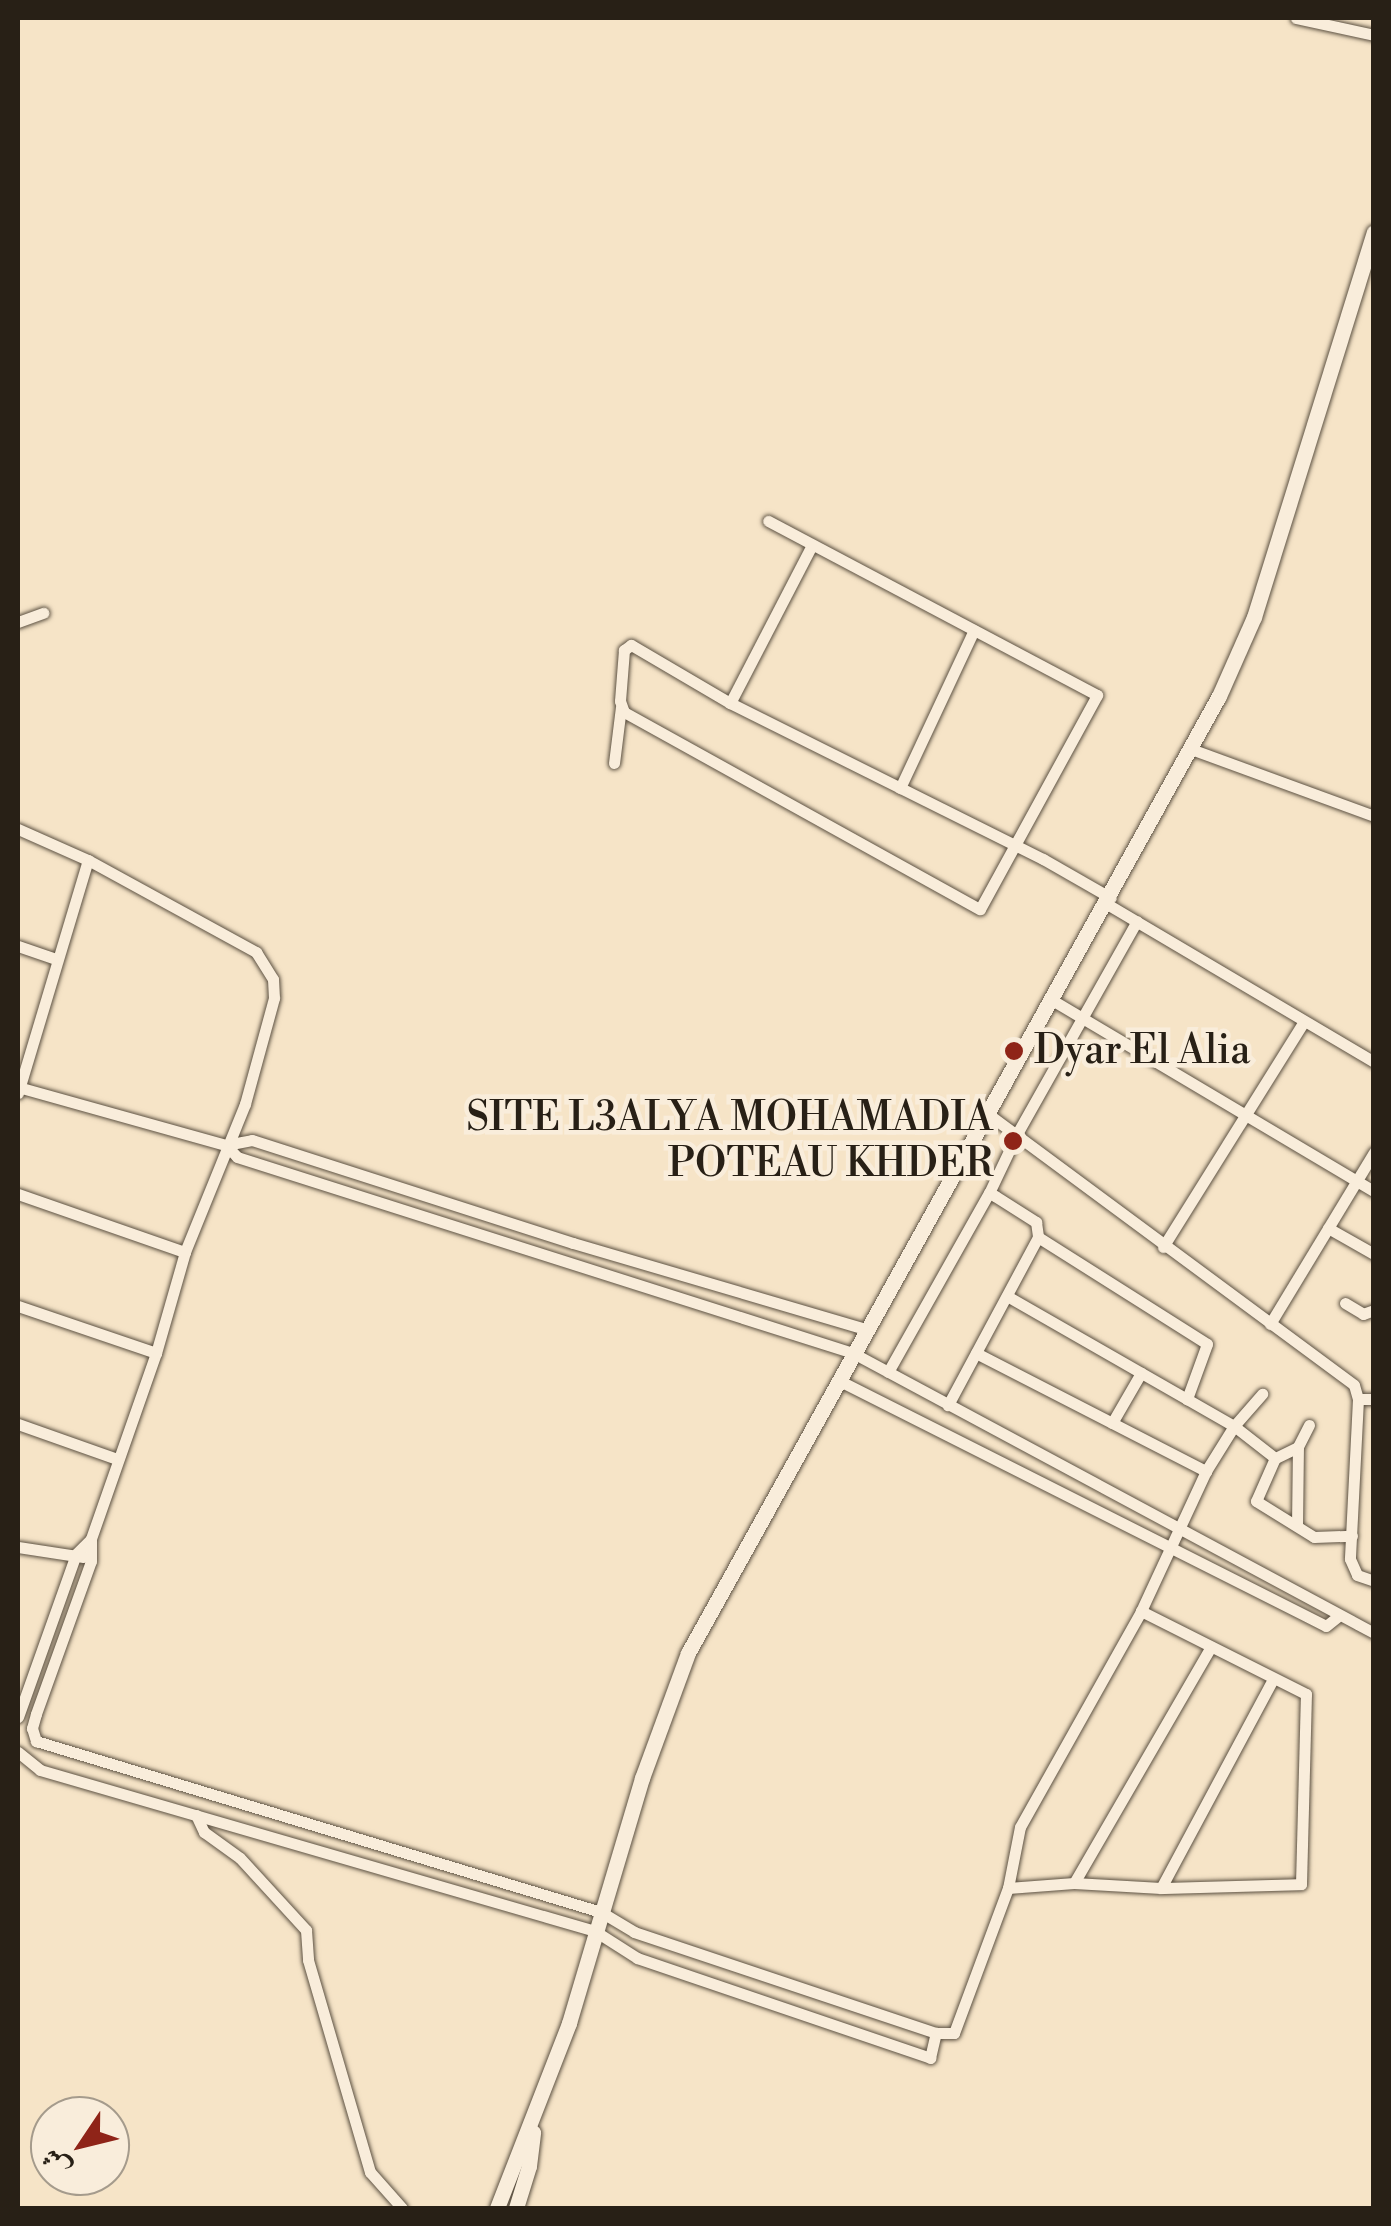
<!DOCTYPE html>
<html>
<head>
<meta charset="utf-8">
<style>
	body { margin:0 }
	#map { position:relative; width:1391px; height:2226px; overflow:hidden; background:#f6e4c7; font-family:"Libre Bodoni",Amiri,serif }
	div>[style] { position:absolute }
	.roads { filter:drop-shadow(0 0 2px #5c5142) drop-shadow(0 0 2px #5c5142) }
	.street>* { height:11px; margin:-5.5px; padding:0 5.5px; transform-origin:5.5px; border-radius:5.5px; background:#f9eddb }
	.secondary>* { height:15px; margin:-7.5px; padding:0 7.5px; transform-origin:7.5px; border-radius:7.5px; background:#f9eddb }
	.dots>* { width:28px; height:28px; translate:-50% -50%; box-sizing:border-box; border:5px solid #f9eddb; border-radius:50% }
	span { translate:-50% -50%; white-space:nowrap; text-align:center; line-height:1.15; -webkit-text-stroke:9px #f9eddb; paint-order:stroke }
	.poi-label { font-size:40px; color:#282016 }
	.left { translate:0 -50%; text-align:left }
	.right { translate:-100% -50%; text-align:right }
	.frame { position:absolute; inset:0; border:20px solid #282016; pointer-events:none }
	.north { position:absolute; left:30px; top:2096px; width:100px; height:100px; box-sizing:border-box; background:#f9eddb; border:2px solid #a59b8c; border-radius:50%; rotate:235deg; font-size:28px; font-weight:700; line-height:40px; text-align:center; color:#282016 }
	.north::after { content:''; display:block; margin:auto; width:35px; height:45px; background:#8f2418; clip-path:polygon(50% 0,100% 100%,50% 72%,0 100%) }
</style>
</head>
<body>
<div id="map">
	<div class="roads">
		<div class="street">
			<div style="left:1296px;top:18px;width:80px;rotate:12.3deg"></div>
			<div style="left:812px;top:545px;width:178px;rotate:117.4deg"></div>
			<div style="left:730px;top:703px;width:350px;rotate:26.5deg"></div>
			<div style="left:1043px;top:859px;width:78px;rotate:29.8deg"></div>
			<div style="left:18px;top:622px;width:27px;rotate:-20deg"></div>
			<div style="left:730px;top:703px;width:115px;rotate:-149.6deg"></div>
			<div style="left:631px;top:645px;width:9px;rotate:144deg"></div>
			<div style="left:624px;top:650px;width:51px;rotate:94.5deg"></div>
			<div style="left:620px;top:701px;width:12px;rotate:70deg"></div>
			<div style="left:624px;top:712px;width:407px;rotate:29deg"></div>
			<div style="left:980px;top:909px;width:244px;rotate:-61.3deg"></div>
			<div style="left:1097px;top:695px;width:372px;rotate:-152.1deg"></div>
			<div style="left:1191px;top:749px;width:195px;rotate:20.1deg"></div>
			<div style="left:614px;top:763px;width:56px;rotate:-82.9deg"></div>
			<div style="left:900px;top:788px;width:174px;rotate:-64.9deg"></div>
			<div style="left:18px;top:829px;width:77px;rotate:23.9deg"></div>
			<div style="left:88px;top:860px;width:192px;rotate:28.7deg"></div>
			<div style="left:256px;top:952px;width:32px;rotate:58deg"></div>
			<div style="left:273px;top:979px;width:19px;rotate:87deg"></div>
			<div style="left:274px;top:998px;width:110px;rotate:105.3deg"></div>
			<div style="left:245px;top:1104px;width:160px;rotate:112.1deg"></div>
			<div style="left:185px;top:1252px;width:105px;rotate:106deg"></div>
			<div style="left:156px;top:1353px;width:197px;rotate:109.3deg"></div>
			<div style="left:91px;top:1539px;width:22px;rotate:90deg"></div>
			<div style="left:91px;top:1561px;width:163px;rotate:109.8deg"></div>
			<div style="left:36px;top:1714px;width:15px;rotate:106deg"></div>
			<div style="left:32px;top:1728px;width:14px;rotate:73deg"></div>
			<div style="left:36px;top:1741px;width:590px;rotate:16.84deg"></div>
			<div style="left:601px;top:1912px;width:39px;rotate:31deg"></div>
			<div style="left:634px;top:1932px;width:318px;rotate:18.5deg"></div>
			<div style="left:1107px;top:904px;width:310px;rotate:30.6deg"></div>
			<div style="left:18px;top:946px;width:40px;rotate:18.9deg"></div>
			<div style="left:1052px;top:1000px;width:374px;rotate:30.7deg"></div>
			<div style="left:18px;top:1087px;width:216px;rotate:15.6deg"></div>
			<div style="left:226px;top:1145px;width:26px;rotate:-11deg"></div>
			<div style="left:252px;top:1140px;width:337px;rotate:17.8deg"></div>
			<div style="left:573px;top:1243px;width:305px;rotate:16.4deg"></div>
			<div style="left:18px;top:1093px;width:243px;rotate:-73.3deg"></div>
			<div style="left:988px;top:1114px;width:455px;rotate:36.5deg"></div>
			<div style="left:1354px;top:1385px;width:15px;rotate:74deg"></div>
			<div style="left:1358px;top:1399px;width:160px;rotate:92.9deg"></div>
			<div style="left:1350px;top:1559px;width:17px;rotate:66deg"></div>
			<div style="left:1357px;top:1575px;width:18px;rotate:19deg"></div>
			<div style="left:226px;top:1145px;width:16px;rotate:47deg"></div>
			<div style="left:237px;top:1157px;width:646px;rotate:17.65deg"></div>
			<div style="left:853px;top:1353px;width:591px;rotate:28.25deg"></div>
			<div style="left:989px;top:1193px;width:68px;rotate:-64.6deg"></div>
			<div style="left:1018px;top:1132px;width:242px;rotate:-60.6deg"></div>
			<div style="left:18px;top:1194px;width:177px;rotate:19.2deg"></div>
			<div style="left:1328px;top:1228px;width:53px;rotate:29.5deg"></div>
			<div style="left:1038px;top:1237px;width:200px;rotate:32.3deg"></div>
			<div style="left:1207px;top:1344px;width:59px;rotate:110deg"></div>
			<div style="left:1163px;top:1247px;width:266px;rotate:-58deg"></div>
			<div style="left:1007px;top:1296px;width:262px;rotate:29.8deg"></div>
			<div style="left:1234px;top:1426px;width:52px;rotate:38deg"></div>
			<div style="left:1345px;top:1303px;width:21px;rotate:31deg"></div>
			<div style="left:1363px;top:1314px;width:12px;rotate:-20deg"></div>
			<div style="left:18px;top:1306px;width:146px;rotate:18.8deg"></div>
			<div style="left:1270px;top:1324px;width:201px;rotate:-58.8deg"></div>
			<div style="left:976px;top:1353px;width:259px;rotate:27.2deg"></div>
			<div style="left:888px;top:1372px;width:206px;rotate:-60.6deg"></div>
			<div style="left:989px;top:1193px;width:7px;rotate:27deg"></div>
			<div style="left:995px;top:1196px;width:49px;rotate:32.4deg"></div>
			<div style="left:1036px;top:1222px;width:15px;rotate:82deg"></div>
			<div style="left:1038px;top:1237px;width:191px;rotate:118.2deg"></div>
			<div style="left:838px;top:1380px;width:546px;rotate:26.75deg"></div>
			<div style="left:1326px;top:1626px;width:14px;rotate:-39deg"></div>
			<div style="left:1358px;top:1399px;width:16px"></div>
			<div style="left:1112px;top:1423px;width:58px;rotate:-59.9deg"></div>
			<div style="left:18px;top:1424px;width:105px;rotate:19.5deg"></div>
			<div style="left:1309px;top:1425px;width:25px;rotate:117deg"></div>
			<div style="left:1298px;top:1447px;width:25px;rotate:154deg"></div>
			<div style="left:1275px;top:1458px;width:47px;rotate:113.8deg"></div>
			<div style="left:1256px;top:1501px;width:68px;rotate:31.8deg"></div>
			<div style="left:1314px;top:1537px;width:38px;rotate:-2deg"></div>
			<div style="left:1297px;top:1526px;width:79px;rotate:-89.3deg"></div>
			<div style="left:18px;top:1547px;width:66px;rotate:8.7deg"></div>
			<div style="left:18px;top:1717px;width:173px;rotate:-70.4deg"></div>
			<div style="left:76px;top:1554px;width:21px;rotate:-45deg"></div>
			<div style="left:18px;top:1752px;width:28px;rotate:39deg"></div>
			<div style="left:40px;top:1770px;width:578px;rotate:16.18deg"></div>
			<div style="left:595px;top:1931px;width:50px;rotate:32.7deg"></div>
			<div style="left:637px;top:1958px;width:310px;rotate:18.8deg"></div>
			<div style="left:930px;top:2058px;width:26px;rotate:-77deg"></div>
			<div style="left:936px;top:2033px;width:18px"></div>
			<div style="left:954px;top:2033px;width:155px;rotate:-69.6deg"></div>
			<div style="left:1008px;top:1888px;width:62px;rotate:-78.9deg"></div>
			<div style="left:1020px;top:1827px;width:248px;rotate:-60.7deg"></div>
			<div style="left:1141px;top:1611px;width:154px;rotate:-65.1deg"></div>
			<div style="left:1206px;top:1471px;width:53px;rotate:-58.1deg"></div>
			<div style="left:1234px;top:1426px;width:43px;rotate:-48.8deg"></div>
			<div style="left:196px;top:1815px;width:19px;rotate:65deg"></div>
			<div style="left:204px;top:1832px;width:44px;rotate:35.8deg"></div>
			<div style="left:240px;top:1858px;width:98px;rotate:47.5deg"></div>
			<div style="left:306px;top:1930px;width:30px;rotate:86deg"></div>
			<div style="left:308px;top:1960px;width:221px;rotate:73.7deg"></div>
			<div style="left:370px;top:2172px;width:48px;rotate:48.4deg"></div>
			<div style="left:1074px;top:1883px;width:273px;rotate:-59.9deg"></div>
			<div style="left:1008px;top:1888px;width:66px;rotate:-4.3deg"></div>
			<div style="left:1074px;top:1883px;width:87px;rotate:3.3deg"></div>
			<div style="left:1161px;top:1888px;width:140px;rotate:-1.6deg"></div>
			<div style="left:1301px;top:1884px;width:190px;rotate:-88.5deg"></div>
			<div style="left:1306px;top:1694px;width:185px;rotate:-153.3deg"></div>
			<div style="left:1161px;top:1888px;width:237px;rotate:-61.8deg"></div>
		</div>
		<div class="secondary">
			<div style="left:497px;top:2208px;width:199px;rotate:-68.7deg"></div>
			<div style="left:569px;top:2023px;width:256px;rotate:-73.4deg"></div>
			<div style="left:642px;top:1778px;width:133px;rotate:-69.8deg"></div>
			<div style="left:688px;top:1653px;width:1094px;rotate:-60.98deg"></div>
			<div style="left:1219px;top:696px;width:86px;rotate:-66.1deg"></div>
			<div style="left:1254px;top:617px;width:403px;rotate:-72.7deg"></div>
			<div style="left:516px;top:2208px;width:44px;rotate:-72.8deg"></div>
			<div style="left:529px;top:2166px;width:34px;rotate:-83deg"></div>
		</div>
	</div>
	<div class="dots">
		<div style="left:1014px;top:1051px;background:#8f2418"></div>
		<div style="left:1013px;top:1141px;background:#8f2418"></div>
	</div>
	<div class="poi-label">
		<span class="left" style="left:1034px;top:1051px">Dyar El Alia</span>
		<span class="right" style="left:993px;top:1141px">SITE L3ALYA MOHAMADIA<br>POTEAU KHDER</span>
	</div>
	<div class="frame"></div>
	<div class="north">ش</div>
</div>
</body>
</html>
